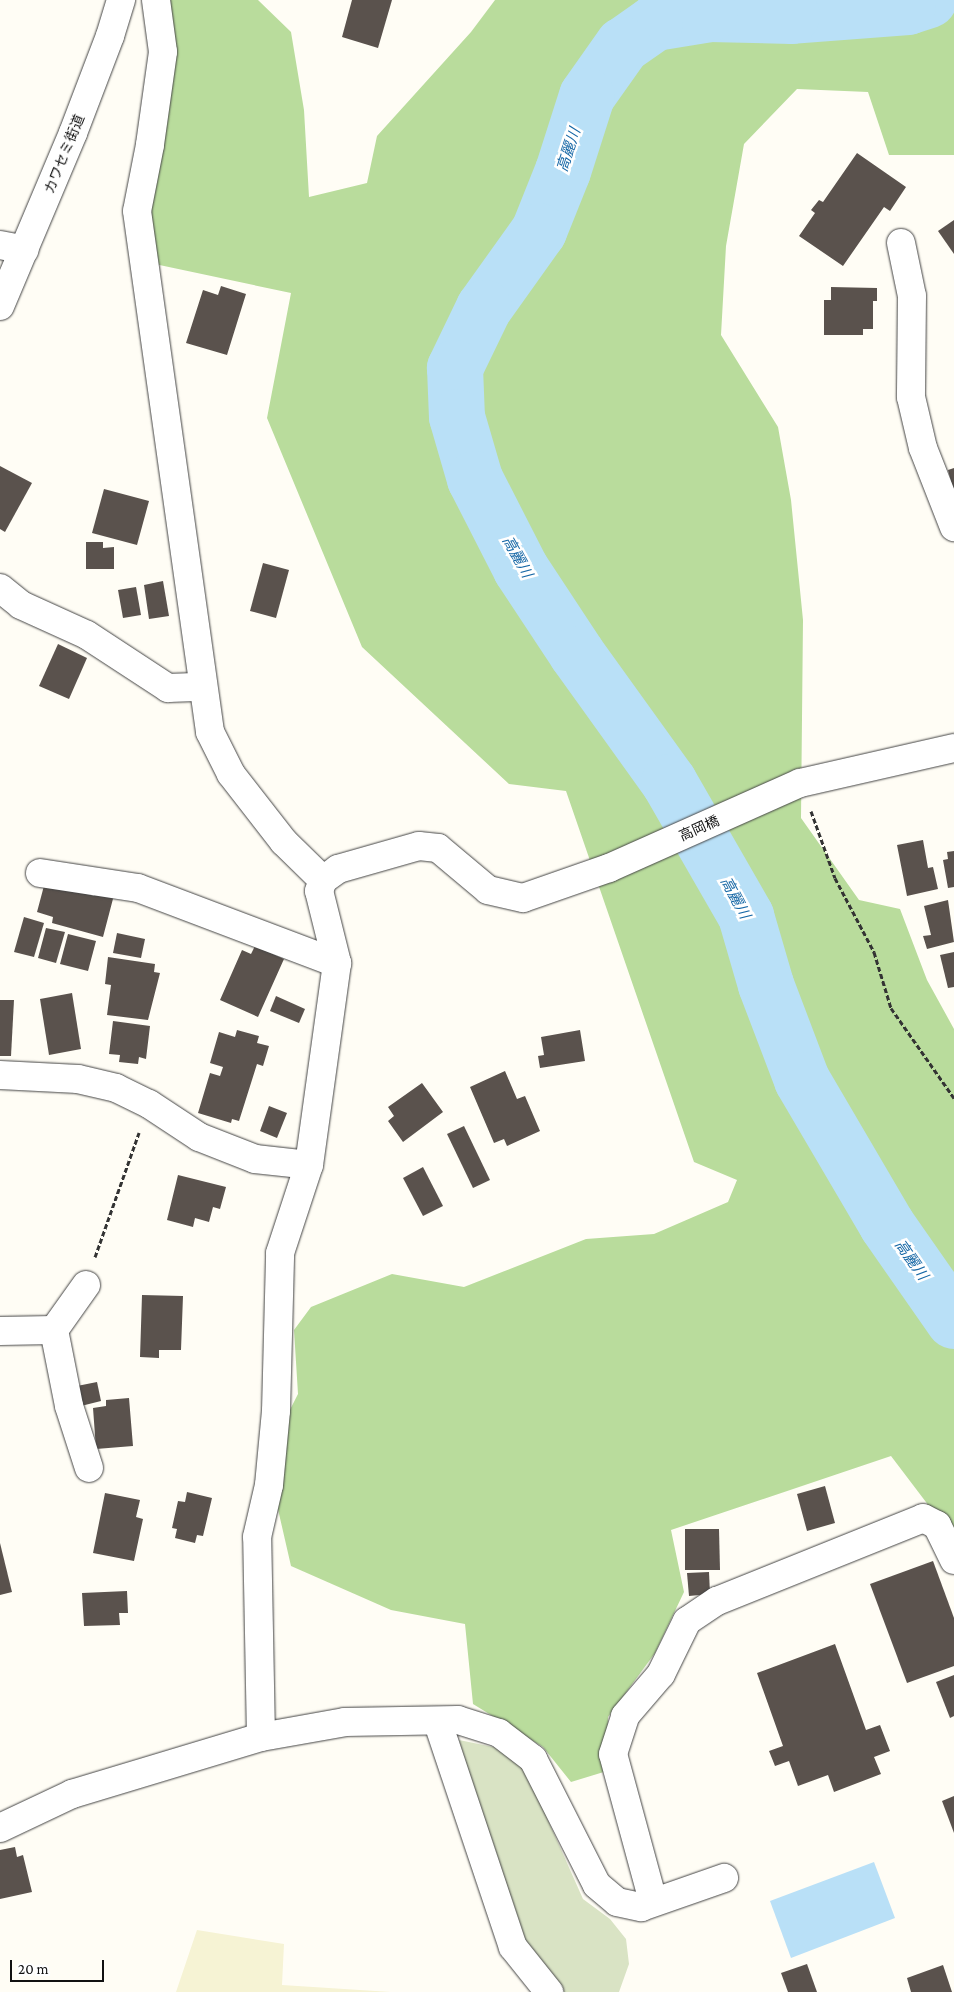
<!DOCTYPE html>
<html>
<head>
<meta charset="utf-8">
<style>
	body { margin:0 }
	#map { position:relative; width:954px; height:1992px; overflow:hidden; background:#fffdf5; font-family:"Crimson Pro","Noto Sans JP",serif }
	div>[style] { position:absolute }
	.farmland>* { inset:0; background:#f6f3d4 }
	.forest>* { inset:0; background:#b9dc9c }
	.cemetery>* { inset:0; background:#d9e3c4 }
	.water>* { inset:0; background:#b9e0f7 }
	.river>* { height:56px; margin:-28px; padding:0 28px; transform-origin:28px; border-radius:28px; background:#b9e0f7 }
	.building>* { inset:0; background:#5a524d }
	.path>* { height:3px; margin-top:-1.5px; transform-origin:0; background:repeating-linear-gradient(90deg,#333 0 5px,transparent 0 7.5px) }
	.roads { filter:drop-shadow(0 0 1px #444) drop-shadow(0 0 1px #444) }
	.minor>* { height:28px; margin:-14px; padding:0 14px; transform-origin:14px; border-radius:14px; background:#fff }
	span { translate:-50% -50%; white-space:nowrap; text-align:center; line-height:1.15; -webkit-text-stroke:5px #fff; paint-order:stroke }
	.street-label { font-size:14px; color:#111 }
	.water-label { font-size:15px; color:#1768a6; font-style:italic }
	.scale { position:absolute; left:10px; top:1960px; width:94px; height:22px; box-sizing:border-box; border:2px solid #111; border-top:0; padding-left:6px; font-size:15px; line-height:18px; white-space:nowrap; color:#111; -webkit-text-stroke:4px #fff; paint-order:stroke }
</style>
</head>
<body>
<div id="map">
	<div class="farmland">
		<div style="clip-path:polygon(197px 1930px,284px 1944px,282px 1985px,391px 1992px,176px 1992px)"></div>
	</div>
	<div class="forest">
		<div style="clip-path:polygon(165px 0,258px 0,291px 32px,304px 110px,309px 197px,367px 183px,377px 136px,471px 32px,495px 0,954px 0,954px 155px,889px 155px,868px 92px,797px 89px,744px 144px,726px 246px,721px 335px,778px 427px,791px 500px,803px 620px,801px 818px,859px 900px,900px 909px,927px 980px,954px 1029px,954px 1539px,891px 1456px,671px 1530px,684px 1592px,655px 1653px,608px 1717px,607px 1771px,571px 1782px,543px 1747px,473px 1704px,465px 1624px,391px 1610px,291px 1566px,266px 1457px,298px 1394px,294px 1330px,311px 1307px,392px 1274px,464px 1287px,586px 1239px,654px 1234px,728px 1202px,737px 1180px,694px 1162px,566px 791px,509px 784px,362px 647px,267px 418px,291px 293px,150px 263px,144px 211px)"></div>
	</div>
	<div class="cemetery">
		<div style="clip-path:polygon(459px 1740px,498px 1748px,515px 1759px,528px 1775px,583px 1899px,610px 1919px,626px 1939px,629px 1964px,619px 1992px,561px 1992px,520px 1942px)"></div>
	</div>
	<div class="water">
		<div style="clip-path:polygon(874px 1862px,895px 1918px,791px 1958px,770px 1901px)"></div>
	</div>
	<div class="river">
		<div style="left:929px;top:0;width:22px;rotate:162deg"></div>
		<div style="left:908px;top:7px;width:116px;rotate:175.6deg"></div>
		<div style="left:792px;top:16px;width:82px;rotate:-178.6deg"></div>
		<div style="left:710px;top:14px;width:56px;rotate:170.7deg"></div>
		<div style="left:655px;top:23px;width:39px;rotate:145deg"></div>
		<div style="left:623px;top:45px;width:62px;rotate:125.2deg"></div>
		<div style="left:587px;top:96px;width:79px;rotate:107.7deg"></div>
		<div style="left:563px;top:171px;width:65px;rotate:111.8deg"></div>
		<div style="left:539px;top:231px;width:95px;rotate:125.5deg"></div>
		<div style="left:484px;top:308px;width:67px;rotate:115.8deg"></div>
		<div style="left:455px;top:368px;width:49px;rotate:87.7deg"></div>
		<div style="left:457px;top:417px;width:65px;rotate:73.8deg"></div>
		<div style="left:475px;top:479px;width:101px;rotate:62.9deg"></div>
		<div style="left:521px;top:569px;width:102px;rotate:56.6deg"></div>
		<div style="left:577px;top:654px;width:158px;rotate:54.3deg"></div>
		<div style="left:669px;top:782px;width:155px;rotate:60.1deg"></div>
		<div style="left:746px;top:916px;width:72px;rotate:73.8deg"></div>
		<div style="left:766px;top:985px;width:102px;rotate:69.2deg"></div>
		<div style="left:802px;top:1080px;width:168px;rotate:59.6deg"></div>
		<div style="left:887px;top:1225px;width:117px;rotate:55.1deg"></div>
	</div>
	<div class="building">
		<div style="clip-path:polygon(352px 0,392px 0,378px 48px,342px 37px)"></div>
		<div style="clip-path:polygon(857px 153px,906px 187px,890px 211px,884px 207px,843px 266px,799px 236px,815px 213px,811px 210px,819px 200px,823px 202px)"></div>
		<div style="clip-path:polygon(954px 220px,954px 254px,938px 231px)"></div>
		<div style="clip-path:polygon(221px 286px,246px 294px,227px 355px,186px 343px,203px 290px,218px 295px)"></div>
		<div style="clip-path:polygon(831px 287px,877px 288px,877px 301px,873px 301px,873px 329px,863px 329px,863px 335px,824px 335px,824px 300px,831px 300px)"></div>
		<div style="clip-path:polygon(0 466px,32px 483px,5px 532px,0 529px)"></div>
		<div style="clip-path:polygon(954px 468px,954px 489px,953px 489px,948px 470px)"></div>
		<div style="clip-path:polygon(104px 489px,149px 501px,137px 545px,92px 533px)"></div>
		<div style="clip-path:polygon(86px 542px,103px 542px,103px 548px,114px 547px,114px 569px,86px 569px)"></div>
		<div style="clip-path:polygon(263px 563px,289px 570px,276px 618px,250px 611px)"></div>
		<div style="clip-path:polygon(163px 581px,169px 616px,149px 619px,144px 585px)"></div>
		<div style="clip-path:polygon(136px 587px,141px 615px,123px 618px,118px 590px)"></div>
		<div style="clip-path:polygon(58px 644px,87px 658px,69px 699px,39px 686px)"></div>
		<div style="clip-path:polygon(923px 840px,928px 868px,933px 867px,938px 889px,907px 896px,897px 845px)"></div>
		<div style="clip-path:polygon(954px 851px,954px 887px,948px 888px,943px 860px,948px 859px,947px 852px)"></div>
		<div style="clip-path:polygon(45px 882px,94px 896px,96px 890px,114px 895px,103px 937px,52px 923px,53px 917px,37px 912px)"></div>
		<div style="clip-path:polygon(948px 900px,954px 942px,927px 949px,923px 936px,931px 935px,924px 906px)"></div>
		<div style="clip-path:polygon(24px 917px,44px 923px,34px 957px,14px 952px)"></div>
		<div style="clip-path:polygon(46px 928px,65px 932px,56px 963px,38px 958px)"></div>
		<div style="clip-path:polygon(117px 933px,145px 939px,141px 958px,113px 953px)"></div>
		<div style="clip-path:polygon(68px 934px,96px 941px,88px 971px,60px 964px)"></div>
		<div style="clip-path:polygon(255px 946px,284px 959px,258px 1017px,220px 1000px,242px 950px,251px 954px)"></div>
		<div style="clip-path:polygon(954px 952px,954px 987px,948px 988px,940px 955px)"></div>
		<div style="clip-path:polygon(108px 957px,155px 964px,154px 972px,160px 973px,148px 1020px,107px 1015px,111px 985px,105px 984px)"></div>
		<div style="clip-path:polygon(72px 993px,81px 1049px,49px 1055px,40px 999px)"></div>
		<div style="clip-path:polygon(276px 996px,305px 1009px,299px 1023px,270px 1011px)"></div>
		<div style="clip-path:polygon(0 1000px,14px 1000px,11px 1056px,0 1056px)"></div>
		<div style="clip-path:polygon(113px 1021px,150px 1026px,146px 1059px,139px 1057px,138px 1064px,119px 1062px,120px 1055px,109px 1054px)"></div>
		<div style="clip-path:polygon(237px 1030px,259px 1036px,257px 1043px,269px 1046px,263px 1066px,257px 1064px,239px 1121px,232px 1119px,231px 1123px,198px 1113px,210px 1073px,220px 1076px,223px 1067px,210px 1063px,219px 1032px,235px 1037px)"></div>
		<div style="clip-path:polygon(580px 1030px,585px 1061px,540px 1068px,538px 1056px,544px 1055px,541px 1037px)"></div>
		<div style="clip-path:polygon(505px 1071px,517px 1099px,525px 1096px,540px 1131px,507px 1146px,504px 1139px,494px 1143px,470px 1087px)"></div>
		<div style="clip-path:polygon(422px 1083px,443px 1112px,403px 1142px,388px 1121px,394px 1116px,388px 1107px)"></div>
		<div style="clip-path:polygon(269px 1106px,287px 1113px,277px 1138px,260px 1131px)"></div>
		<div style="clip-path:polygon(464px 1126px,490px 1180px,473px 1188px,447px 1134px)"></div>
		<div style="clip-path:polygon(423px 1167px,443px 1206px,423px 1216px,403px 1178px)"></div>
		<div style="clip-path:polygon(178px 1175px,226px 1187px,220px 1209px,213px 1207px,209px 1222px,195px 1218px,193px 1227px,167px 1220px)"></div>
		<div style="clip-path:polygon(142px 1295px,183px 1296px,181px 1350px,159px 1350px,159px 1358px,140px 1357px)"></div>
		<div style="clip-path:polygon(97px 1382px,101px 1401px,81px 1406px,77px 1386px)"></div>
		<div style="clip-path:polygon(129px 1398px,133px 1446px,96px 1449px,93px 1408px,106px 1406px,106px 1400px)"></div>
		<div style="clip-path:polygon(825px 1486px,835px 1523px,807px 1531px,797px 1494px)"></div>
		<div style="clip-path:polygon(187px 1492px,212px 1498px,203px 1536px,197px 1535px,195px 1543px,175px 1538px,177px 1529px,172px 1528px,178px 1501px,185px 1502px)"></div>
		<div style="clip-path:polygon(105px 1493px,140px 1500px,136px 1517px,143px 1519px,134px 1561px,93px 1553px)"></div>
		<div style="clip-path:polygon(685px 1529px,719px 1529px,720px 1570px,685px 1570px)"></div>
		<div style="clip-path:polygon(0 1543px,12px 1592px,0 1595px)"></div>
		<div style="clip-path:polygon(933px 1561px,954px 1618px,954px 1666px,907px 1683px,870px 1584px)"></div>
		<div style="clip-path:polygon(709px 1572px,710px 1594px,689px 1596px,687px 1573px)"></div>
		<div style="clip-path:polygon(127px 1591px,128px 1613px,119px 1613px,120px 1625px,84px 1626px,82px 1593px)"></div>
		<div style="clip-path:polygon(835px 1644px,866px 1730px,880px 1725px,890px 1751px,874px 1757px,881px 1774px,834px 1792px,828px 1775px,798px 1786px,789px 1761px,775px 1766px,769px 1751px,783px 1746px,757px 1673px)"></div>
		<div style="clip-path:polygon(954px 1675px,954px 1716px,950px 1718px,936px 1682px)"></div>
		<div style="clip-path:polygon(954px 1796px,954px 1833px,942px 1801px)"></div>
		<div style="clip-path:polygon(15px 1847px,17px 1857px,23px 1855px,32px 1892px,0 1899px,0 1850px)"></div>
		<div style="clip-path:polygon(807px 1964px,817px 1992px,788px 1992px,781px 1973px)"></div>
		<div style="clip-path:polygon(943px 1965px,952px 1992px,911px 1992px,907px 1978px)"></div>
	</div>
	<div class="path">
		<div style="left:811px;top:811px;width:71px;rotate:70.3deg"></div>
		<div style="left:835px;top:878px;width:84px;rotate:62.2deg"></div>
		<div style="left:874px;top:952px;width:59px;rotate:73.1deg"></div>
		<div style="left:891px;top:1008px;width:110px;rotate:55deg"></div>
		<div style="left:95px;top:1257px;width:132px;rotate:-70.5deg"></div>
	</div>
	<div class="roads">
		<div class="minor">
			<div style="left:156px;top:0;width:52px;rotate:82.3deg"></div>
			<div style="left:163px;top:52px;width:94px;rotate:98deg"></div>
			<div style="left:150px;top:145px;width:67px;rotate:101.1deg"></div>
			<div style="left:137px;top:211px;width:526px;rotate:82.02deg"></div>
			<div style="left:210px;top:732px;width:47px;rotate:63.4deg"></div>
			<div style="left:231px;top:774px;width:86px;rotate:52.1deg"></div>
			<div style="left:284px;top:842px;width:54px;rotate:44.3deg"></div>
			<div style="left:901px;top:243px;width:54px;rotate:78.3deg"></div>
			<div style="left:912px;top:296px;width:101px;rotate:90.6deg"></div>
			<div style="left:911px;top:397px;width:52px;rotate:76.8deg"></div>
			<div style="left:923px;top:448px;width:85px;rotate:68.6deg"></div>
			<div style="left:0;top:245px;width:25px;rotate:11deg"></div>
			<div style="left:0;top:306px;width:188px;rotate:-67.1deg"></div>
			<div style="left:73px;top:133px;width:104px;rotate:-69.1deg"></div>
			<div style="left:110px;top:36px;width:38px;rotate:-73deg"></div>
			<div style="left:0;top:588px;width:27px;rotate:39deg"></div>
			<div style="left:21px;top:605px;width:72px;rotate:24.4deg"></div>
			<div style="left:87px;top:635px;width:97px;rotate:33.2deg"></div>
			<div style="left:168px;top:688px;width:34px;rotate:-2deg"></div>
			<div style="left:40px;top:873px;width:99px;rotate:8.7deg"></div>
			<div style="left:138px;top:888px;width:213px;rotate:20.7deg"></div>
			<div style="left:0;top:1075px;width:78px;rotate:2.9deg"></div>
			<div style="left:78px;top:1079px;width:39px;rotate:13deg"></div>
			<div style="left:116px;top:1088px;width:37px;rotate:26deg"></div>
			<div style="left:149px;top:1104px;width:60px;rotate:33.4deg"></div>
			<div style="left:199px;top:1137px;width:60px;rotate:21.4deg"></div>
			<div style="left:255px;top:1159px;width:54px;rotate:6.3deg"></div>
			<div style="left:86px;top:1285px;width:55px;rotate:125.4deg"></div>
			<div style="left:54px;top:1330px;width:77px;rotate:78.8deg"></div>
			<div style="left:69px;top:1406px;width:65px;rotate:72.1deg"></div>
			<div style="left:0;top:1331px;width:54px;rotate:-1.1deg"></div>
			<div style="left:438px;top:1723px;width:236px;rotate:71.5deg"></div>
			<div style="left:513px;top:1947px;width:58px;rotate:51.3deg"></div>
			<div style="left:261px;top:1737px;width:200px;rotate:-91.1deg"></div>
			<div style="left:257px;top:1537px;width:53px;rotate:-77deg"></div>
			<div style="left:269px;top:1485px;width:74px;rotate:-84.6deg"></div>
			<div style="left:276px;top:1411px;width:158px;rotate:-88.5deg"></div>
			<div style="left:280px;top:1253px;width:93px;rotate:-71.8deg"></div>
			<div style="left:309px;top:1165px;width:204px;rotate:-82.1deg"></div>
			<div style="left:337px;top:963px;width:74px;rotate:-104deg"></div>
			<div style="left:319px;top:891px;width:12px;rotate:-70deg"></div>
			<div style="left:323px;top:880px;width:19px;rotate:-36deg"></div>
			<div style="left:338px;top:869px;width:84px;rotate:-15.9deg"></div>
			<div style="left:419px;top:846px;width:19px;rotate:6deg"></div>
			<div style="left:438px;top:848px;width:65px;rotate:40deg"></div>
			<div style="left:488px;top:890px;width:36px;rotate:13deg"></div>
			<div style="left:523px;top:898px;width:91px;rotate:-19.2deg"></div>
			<div style="left:609px;top:868px;width:209px;rotate:-24deg"></div>
			<div style="left:800px;top:783px;width:158px;rotate:-12.8deg"></div>
			<div style="left:0;top:1828px;width:80px;rotate:-25.3deg"></div>
			<div style="left:72px;top:1794px;width:197px;rotate:-16.8deg"></div>
			<div style="left:261px;top:1737px;width:85px;rotate:-10.1deg"></div>
			<div style="left:345px;top:1722px;width:113px;rotate:-1deg"></div>
			<div style="left:458px;top:1720px;width:43px;rotate:17.6deg"></div>
			<div style="left:499px;top:1733px;width:43px;rotate:37.4deg"></div>
			<div style="left:533px;top:1759px;width:141px;rotate:63.1deg"></div>
			<div style="left:597px;top:1885px;width:26px;rotate:40deg"></div>
			<div style="left:617px;top:1902px;width:25px;rotate:12deg"></div>
			<div style="left:641px;top:1907px;width:88px;rotate:-19.3deg"></div>
			<div style="left:653px;top:1901px;width:152px;rotate:-105.2deg"></div>
			<div style="left:613px;top:1754px;width:40px;rotate:-72deg"></div>
			<div style="left:625px;top:1716px;width:55px;rotate:-49.4deg"></div>
			<div style="left:661px;top:1674px;width:59px;rotate:-63.9deg"></div>
			<div style="left:687px;top:1621px;width:36px;rotate:-34deg"></div>
			<div style="left:717px;top:1601px;width:222px;rotate:-21.9deg"></div>
			<div style="left:923px;top:1518px;width:16px;rotate:27deg"></div>
			<div style="left:937px;top:1525px;width:39px;rotate:64deg"></div>
		</div>
	</div>
	<div class="street-label">
		<span style="left:64px;top:154px;rotate:-68deg">カワセミ街道</span>
		<span style="left:699px;top:828px;rotate:-24deg">高岡橋</span>
	</div>
	<div class="water-label">
		<span style="left:569px;top:150px;rotate:-72deg">高麗川</span>
		<span style="left:517px;top:557px;rotate:61deg">高麗川</span>
		<span style="left:735px;top:898px;rotate:62deg">高麗川</span>
		<span style="left:911px;top:1260px;rotate:55deg">高麗川</span>
	</div>
	<div class="scale">20 m</div>
</div>
</body>
</html>
